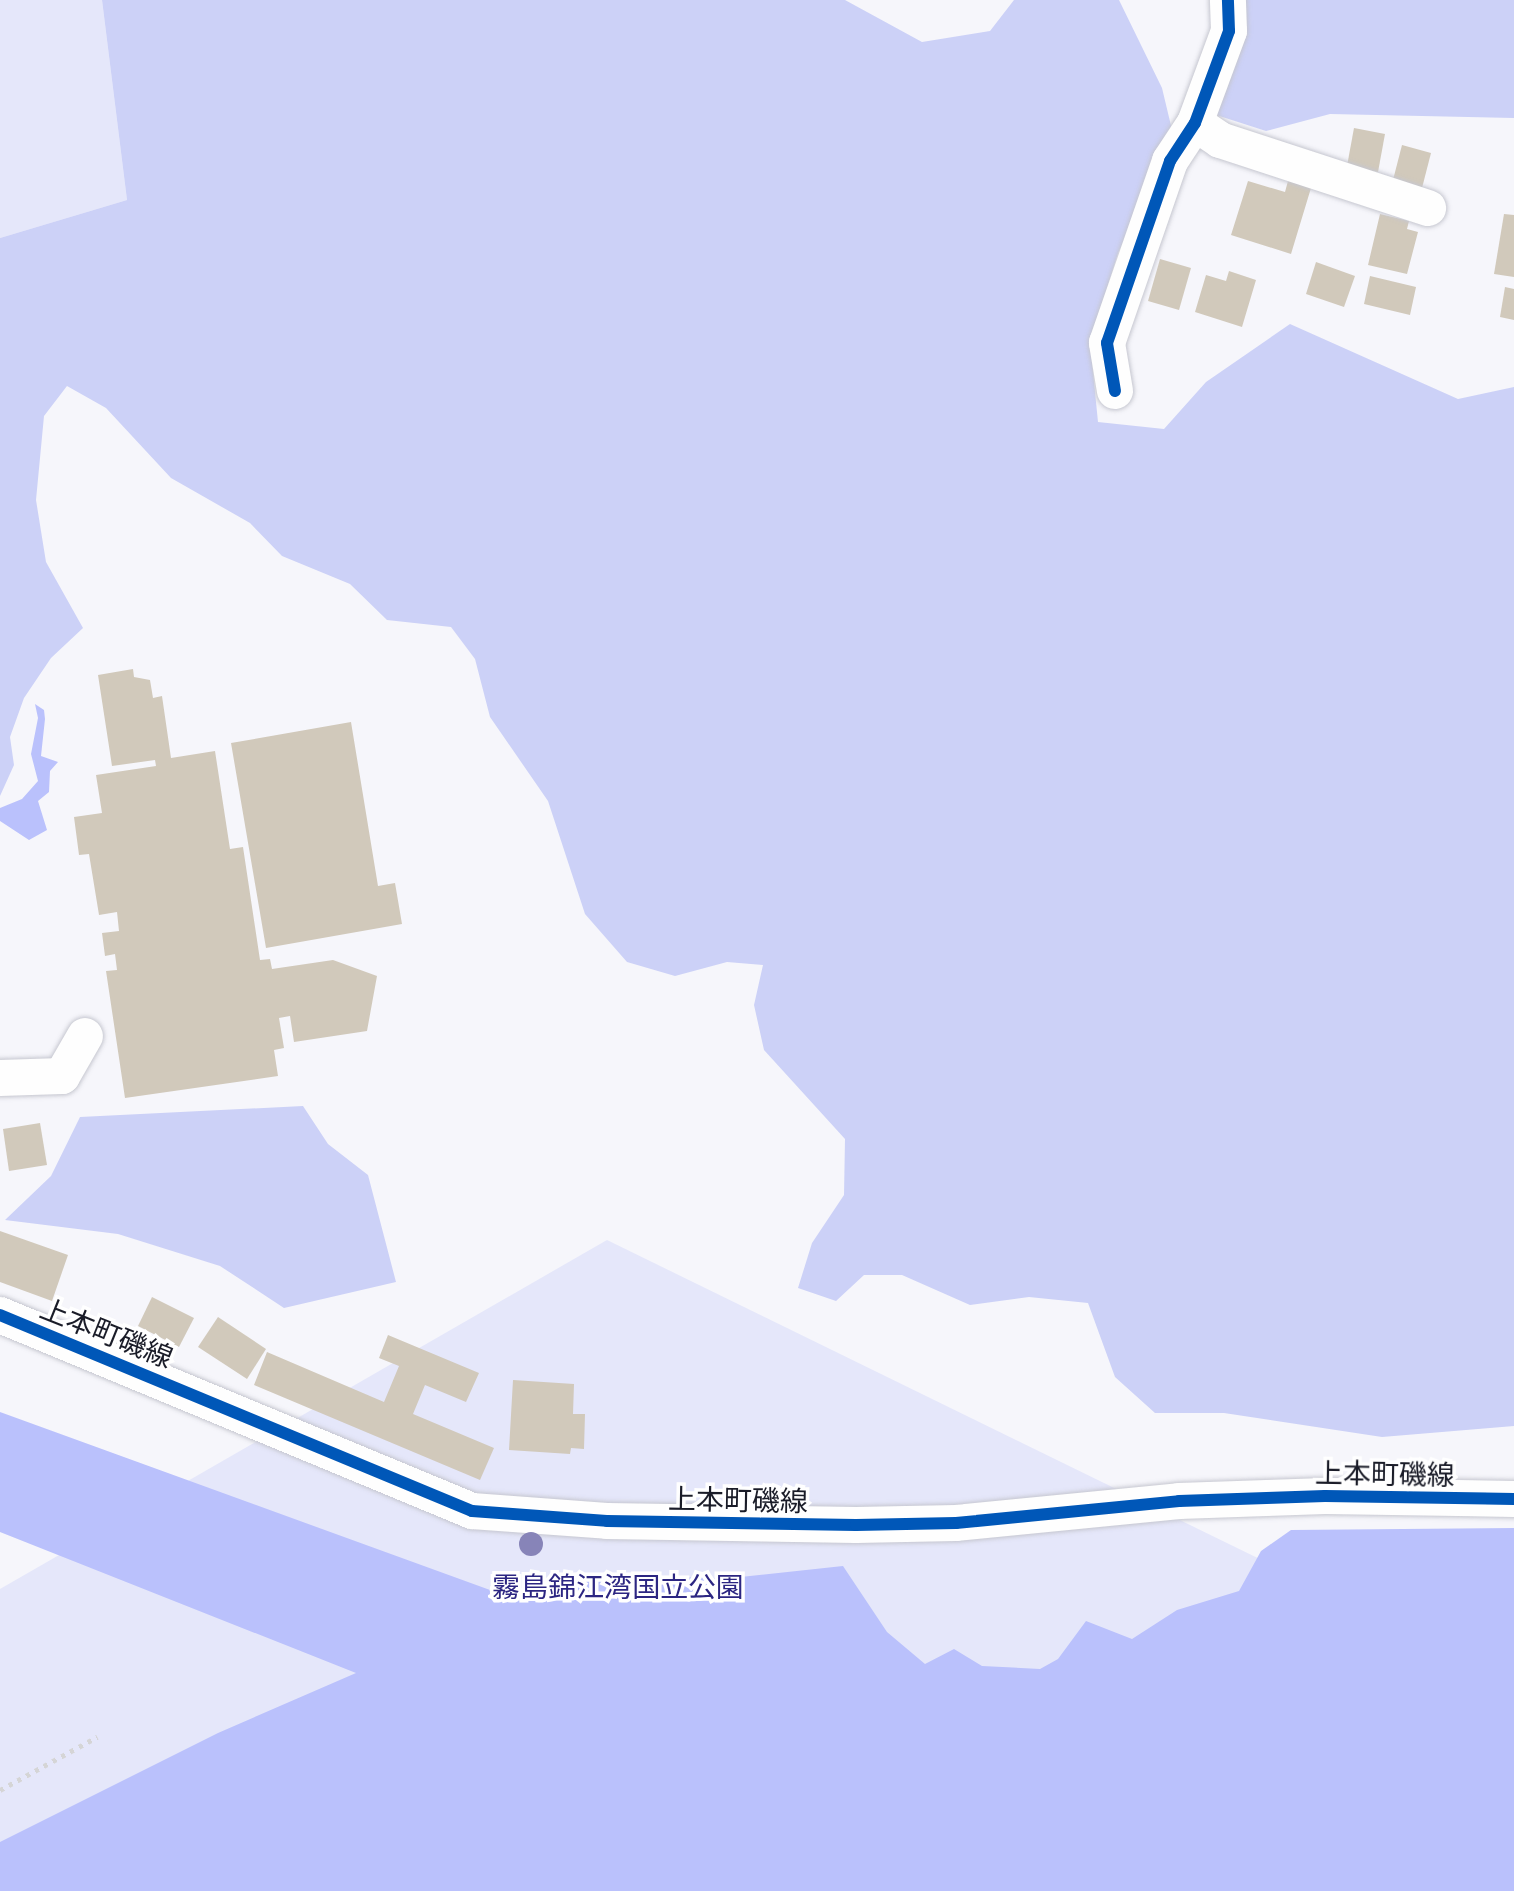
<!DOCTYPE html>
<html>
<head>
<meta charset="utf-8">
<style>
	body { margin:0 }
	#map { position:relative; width:1514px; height:1891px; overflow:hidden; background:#f6f6fb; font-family:"Open Sans","Noto Sans JP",sans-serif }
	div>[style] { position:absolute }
	.green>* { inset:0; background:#e5e7fa }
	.forest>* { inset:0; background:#ccd1f7 }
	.water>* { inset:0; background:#bac1fc }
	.building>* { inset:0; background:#d1c9bb }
	.path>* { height:5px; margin-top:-2.5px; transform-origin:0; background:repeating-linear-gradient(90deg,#d5d5d6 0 4px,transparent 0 10px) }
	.roads { filter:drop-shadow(0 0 2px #c6c7d0) drop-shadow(0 0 2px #c6c7d0) }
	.minor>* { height:36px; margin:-18px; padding:0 18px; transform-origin:18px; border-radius:18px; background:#fefefe }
	.cycleway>* { height:12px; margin:-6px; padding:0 6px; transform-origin:6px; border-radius:6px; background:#0057b8 }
	.trees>* { width:24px; height:24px; margin:-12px; border-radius:50%; background:#8784b8 }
	span { translate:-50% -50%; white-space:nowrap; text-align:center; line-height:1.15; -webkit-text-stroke:7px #fff; paint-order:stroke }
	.street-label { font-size:28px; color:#1a1c28 }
	.park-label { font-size:28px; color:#2c2682 }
</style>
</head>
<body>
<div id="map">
	<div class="green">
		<div style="clip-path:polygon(0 0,102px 0,127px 200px,0 238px)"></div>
		<div style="clip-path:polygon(607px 1240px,1505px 1679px,1514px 1891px,0 1891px,0 1589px)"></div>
	</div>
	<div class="forest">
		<div style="clip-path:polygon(102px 0,845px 0,922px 42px,990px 31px,1014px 0,1119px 0,1162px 88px,1173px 134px,1118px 253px,1090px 342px,1098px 422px,1164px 429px,1206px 382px,1290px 324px,1458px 399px,1514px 387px,1514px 1426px,1382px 1437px,1224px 1413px,1155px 1413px,1115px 1377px,1088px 1303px,1029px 1297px,970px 1305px,902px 1275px,864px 1275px,836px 1301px,798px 1288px,812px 1243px,844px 1195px,845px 1139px,764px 1050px,754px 1005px,763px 965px,727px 962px,675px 976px,627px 962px,585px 914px,548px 801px,490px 717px,475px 659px,451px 627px,387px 620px,350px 584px,282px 556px,250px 523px,171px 478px,106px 408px,67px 386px,44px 416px,36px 500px,46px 562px,83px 628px,51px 658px,24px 698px,10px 737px,14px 765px,0 796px,0 238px,127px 200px)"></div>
		<div style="clip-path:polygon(1235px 0,1514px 0,1514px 118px,1330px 114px,1266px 131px,1210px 113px)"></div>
		<div style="clip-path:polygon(303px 1106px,328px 1144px,368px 1175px,396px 1282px,284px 1308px,220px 1266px,118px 1234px,5px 1220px,51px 1176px,80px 1117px)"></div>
	</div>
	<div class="water">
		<div style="clip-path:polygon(35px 704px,44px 710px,45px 719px,41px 756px,58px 762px,50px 771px,49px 792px,38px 801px,47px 830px,29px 840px,0 821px,0 808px,22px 799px,38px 781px,31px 754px,38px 718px)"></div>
		<div style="clip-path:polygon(0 1412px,523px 1602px,584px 1576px,731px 1578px,843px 1566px,887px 1632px,925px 1664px,954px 1649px,982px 1666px,1040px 1669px,1058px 1659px,1086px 1621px,1132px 1639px,1177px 1610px,1239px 1591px,1261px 1551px,1291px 1530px,1514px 1528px,1514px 1891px,0 1891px,0 1842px,218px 1733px,356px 1673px,0 1532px)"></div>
	</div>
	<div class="building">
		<div style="clip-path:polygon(1354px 128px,1385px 134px,1378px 172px,1347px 166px)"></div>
		<div style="clip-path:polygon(1402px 145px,1431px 153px,1422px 188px,1393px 180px)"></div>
		<div style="clip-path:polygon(1248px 181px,1285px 192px,1288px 181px,1311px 188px,1291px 254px,1231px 235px)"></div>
		<div style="clip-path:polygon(1380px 214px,1409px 221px,1407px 229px,1418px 232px,1407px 274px,1368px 265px)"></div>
		<div style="clip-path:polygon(1504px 214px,1514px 215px,1514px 277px,1494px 274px)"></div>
		<div style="clip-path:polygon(1160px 259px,1191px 268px,1179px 310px,1148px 301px)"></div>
		<div style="clip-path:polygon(1316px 262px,1355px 276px,1344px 307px,1306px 294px)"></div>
		<div style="clip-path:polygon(1229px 271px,1256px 280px,1242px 327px,1195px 312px,1206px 275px,1226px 281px)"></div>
		<div style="clip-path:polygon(1370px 276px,1416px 287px,1410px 315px,1364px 304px)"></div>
		<div style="clip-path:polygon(1505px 287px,1514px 289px,1514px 320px,1500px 317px)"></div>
		<div style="clip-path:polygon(133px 669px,134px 677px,150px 680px,153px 698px,162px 696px,171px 758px,215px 751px,230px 849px,243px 847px,260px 960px,270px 959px,272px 969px,333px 960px,377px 976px,367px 1031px,294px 1042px,290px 1016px,279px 1018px,284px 1048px,274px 1050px,278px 1076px,125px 1098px,106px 971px,117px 970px,115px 954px,105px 956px,102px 933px,119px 931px,117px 912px,99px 915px,89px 854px,79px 855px,74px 817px,102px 813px,96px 775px,156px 766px,155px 760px,112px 766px,98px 675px)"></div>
		<div style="clip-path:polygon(351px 722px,378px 886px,395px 883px,402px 924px,266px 948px,231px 743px)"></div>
		<div style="clip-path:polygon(40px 1123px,47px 1165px,9px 1171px,3px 1129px)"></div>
		<div style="clip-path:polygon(0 1231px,68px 1255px,52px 1301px,0 1282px)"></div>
		<div style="clip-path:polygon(152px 1297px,194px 1318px,179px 1347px,138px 1326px)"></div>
		<div style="clip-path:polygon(218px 1317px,266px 1349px,247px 1379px,198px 1347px)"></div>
		<div style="clip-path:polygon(388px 1335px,479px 1373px,466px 1402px,425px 1385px,413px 1414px,494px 1448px,480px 1480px,254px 1385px,267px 1352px,384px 1402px,399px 1366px,379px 1358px)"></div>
		<div style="clip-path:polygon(513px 1380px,574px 1384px,573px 1414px,585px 1414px,584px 1449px,571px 1448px,570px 1454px,509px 1450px)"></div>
	</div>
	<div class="path">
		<div style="left:0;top:1790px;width:111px;rotate:-28.7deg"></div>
	</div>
	<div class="roads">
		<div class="minor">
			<div style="left:1195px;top:123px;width:30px;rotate:34deg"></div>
			<div style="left:1220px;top:140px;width:219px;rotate:18.1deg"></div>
			<div style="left:1115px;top:391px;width:49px;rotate:-99.5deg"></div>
			<div style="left:1107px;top:343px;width:193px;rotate:-70.9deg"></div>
			<div style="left:1170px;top:161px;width:45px;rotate:-56.7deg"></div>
			<div style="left:1195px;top:123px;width:98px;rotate:-69.7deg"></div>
			<div style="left:1229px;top:31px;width:31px;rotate:-92deg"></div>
			<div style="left:0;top:1078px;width:62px;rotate:-1.8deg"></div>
			<div style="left:62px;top:1076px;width:46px;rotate:-60.1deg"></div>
			<div style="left:0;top:1315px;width:511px;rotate:22.55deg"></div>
			<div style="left:472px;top:1511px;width:135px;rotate:4.2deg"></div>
			<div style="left:607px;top:1521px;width:249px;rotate:0.9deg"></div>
			<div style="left:856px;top:1525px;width:100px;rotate:-1.1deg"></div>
			<div style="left:956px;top:1523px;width:224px;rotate:-5.6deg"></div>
			<div style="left:1179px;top:1501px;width:146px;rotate:-2deg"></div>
			<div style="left:1325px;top:1496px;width:189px;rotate:0.9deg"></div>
		</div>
	</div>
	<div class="cycleway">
		<div style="left:1115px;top:391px;width:49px;rotate:-99.5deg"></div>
		<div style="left:1107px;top:343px;width:193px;rotate:-70.9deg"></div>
		<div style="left:1170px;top:161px;width:45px;rotate:-56.7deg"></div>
		<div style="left:1195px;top:123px;width:98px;rotate:-69.7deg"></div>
		<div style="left:1229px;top:31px;width:31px;rotate:-92deg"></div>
		<div style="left:0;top:1315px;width:511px;rotate:22.55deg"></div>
		<div style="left:472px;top:1511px;width:135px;rotate:4.2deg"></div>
		<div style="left:607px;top:1521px;width:249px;rotate:0.9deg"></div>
		<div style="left:856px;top:1525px;width:100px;rotate:-1.1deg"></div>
		<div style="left:956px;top:1523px;width:224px;rotate:-5.6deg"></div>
		<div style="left:1179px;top:1501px;width:146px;rotate:-2deg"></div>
		<div style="left:1325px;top:1496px;width:189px;rotate:0.9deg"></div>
	</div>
	<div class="trees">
		<div style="left:531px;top:1544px"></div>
	</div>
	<div class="street-label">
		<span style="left:107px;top:1332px;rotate:22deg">上本町磯線</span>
		<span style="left:1385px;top:1473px;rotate:1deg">上本町磯線</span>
		<span style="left:738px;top:1499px;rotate:1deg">上本町磯線</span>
	</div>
	<div class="park-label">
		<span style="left:618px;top:1586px">霧島錦江湾国立公園</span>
	</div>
</div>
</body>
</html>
